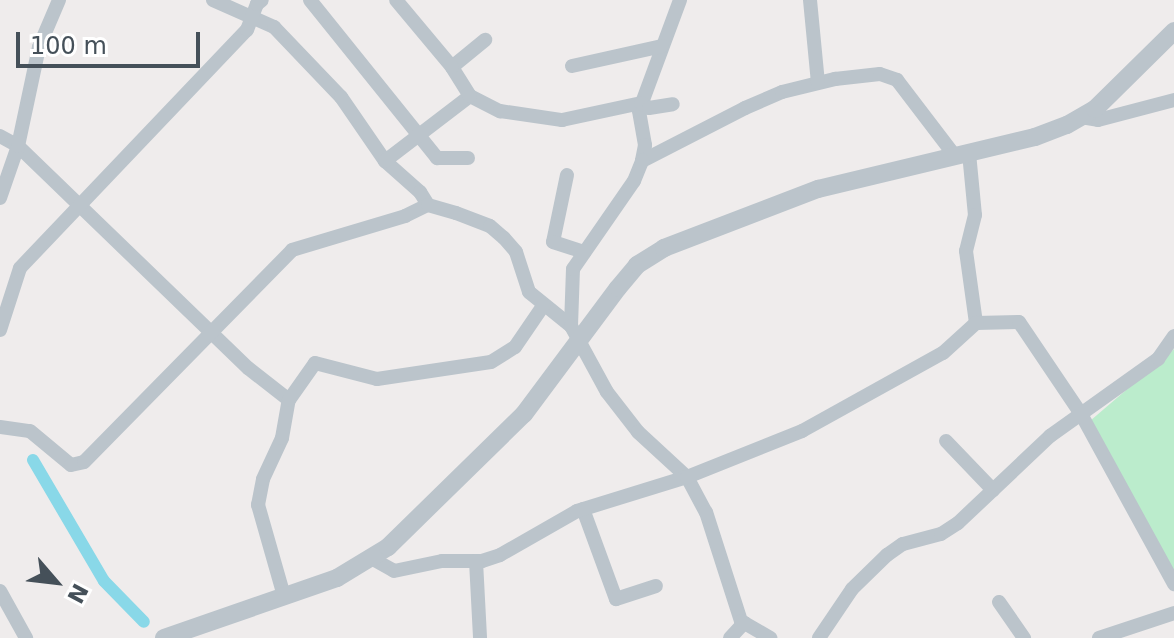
<!DOCTYPE html>
<html>
<head>
<meta charset="utf-8">
<style>
	body { margin:0 }
	#map { position:relative; width:1174px; height:638px; overflow:hidden; background:#efecec; font-family:"DejaVu Sans",sans-serif }
	div>[style] { position:absolute }
	.green>* { inset:0; background:#bbeccc }
	.canal>* { height:12px; margin:-6px; padding:0 6px; transform-origin:6px; border-radius:6px; background:#89d8e8 }
	.minor>* { height:14px; margin:-7px; padding:0 7px; transform-origin:7px; border-radius:7px; background:#bbc4cb }
	.tertiary>* { height:18px; margin:-9px; padding:0 9px; transform-origin:9px; border-radius:9px; background:#bbc4cb }
	span { translate:-50% -50%; white-space:nowrap; text-align:center; line-height:1.15; -webkit-text-stroke:7px #fff; paint-order:stroke }
	.north { position:absolute; left:16px; top:542px; width:80px; height:80px; -webkit-text-stroke:6px #fff; paint-order:stroke; rotate:118deg; font-size:22px; font-weight:700; line-height:32px; text-align:center; color:#455059 }
	.north::after { content:''; display:block; margin:auto; width:28px; height:36px; background:#455059; clip-path:polygon(50% 0,100% 100%,50% 72%,0 100%) }
	.scale { position:absolute; left:16px; top:32px; width:184px; height:36px; box-sizing:border-box; border:4px solid #455059; border-top:0; padding-left:10px; font-size:24px; line-height:28px; white-space:nowrap; color:#455059; -webkit-text-stroke:6px #fff; paint-order:stroke }
</style>
</head>
<body>
<div id="map">
	<div class="green">
		<div style="clip-path:polygon(1174px 349px,1174px 574px,1090px 421px)"></div>
	</div>
	<div class="canal">
		<div style="left:33px;top:460px;width:140px;rotate:59.6deg"></div>
		<div style="left:104px;top:581px;width:57px;rotate:45.7deg"></div>
	</div>
	<div class="minor">
		<div style="left:213px;top:0;width:67px;rotate:23.9deg"></div>
		<div style="left:274px;top:27px;width:97px;rotate:46.3deg"></div>
		<div style="left:341px;top:97px;width:78px;rotate:55.5deg"></div>
		<div style="left:385px;top:161px;width:47px;rotate:41.5deg"></div>
		<div style="left:420px;top:192px;width:15px;rotate:58deg"></div>
		<div style="left:310px;top:0;width:203px;rotate:51.2deg"></div>
		<div style="left:437px;top:158px;width:31px"></div>
		<div style="left:680px;top:0;width:118px;rotate:110.3deg"></div>
		<div style="left:639px;top:111px;width:35px;rotate:80deg"></div>
		<div style="left:645px;top:145px;width:16px;rotate:101deg"></div>
		<div style="left:642px;top:161px;width:116px;rotate:-27.2deg"></div>
		<div style="left:745px;top:108px;width:40px;rotate:-23.4deg"></div>
		<div style="left:782px;top:92px;width:55px;rotate:-13.8deg"></div>
		<div style="left:835px;top:79px;width:45px;rotate:-6.3deg"></div>
		<div style="left:880px;top:74px;width:18px;rotate:19deg"></div>
		<div style="left:897px;top:80px;width:96px;rotate:52.7deg"></div>
		<div style="left:810px;top:0;width:83px;rotate:84.5deg"></div>
		<div style="left:572px;top:66px;width:92px;rotate:-12.5deg"></div>
		<div style="left:452px;top:67px;width:43px;rotate:-39.3deg"></div>
		<div style="left:470px;top:96px;width:34px;rotate:27deg"></div>
		<div style="left:500px;top:111px;width:63px;rotate:8.3deg"></div>
		<div style="left:562px;top:120px;width:81px;rotate:-12.1deg"></div>
		<div style="left:641px;top:103px;width:9px;rotate:32deg"></div>
		<div style="left:649px;top:108px;width:24px;rotate:-9deg"></div>
		<div style="left:1081px;top:117px;width:17px;rotate:10deg"></div>
		<div style="left:1098px;top:120px;width:79px;rotate:-14.7deg"></div>
		<div style="left:0;top:136px;width:21px;rotate:29deg"></div>
		<div style="left:18px;top:146px;width:320px;rotate:44deg"></div>
		<div style="left:248px;top:368px;width:52px;rotate:38deg"></div>
		<div style="left:969px;top:153px;width:62px;rotate:84.5deg"></div>
		<div style="left:975px;top:215px;width:37px;rotate:104deg"></div>
		<div style="left:966px;top:251px;width:73px;rotate:82.1deg"></div>
		<div style="left:976px;top:323px;width:43px;rotate:-1.3deg"></div>
		<div style="left:1019px;top:322px;width:111px;rotate:56deg"></div>
		<div style="left:1081px;top:414px;width:194px;rotate:61.3deg"></div>
		<div style="left:385px;top:161px;width:107px;rotate:-37.4deg"></div>
		<div style="left:470px;top:96px;width:34px;rotate:-122deg"></div>
		<div style="left:452px;top:67px;width:87px;rotate:-129.9deg"></div>
		<div style="left:567px;top:175px;width:68px;rotate:101.8deg"></div>
		<div style="left:553px;top:242px;width:33px;rotate:18deg"></div>
		<div style="left:0;top:198px;width:55px;rotate:-70.9deg"></div>
		<div style="left:18px;top:146px;width:101px;rotate:-78deg"></div>
		<div style="left:39px;top:47px;width:51px;rotate:-66.9deg"></div>
		<div style="left:571px;top:326px;width:57px;rotate:-88deg"></div>
		<div style="left:573px;top:269px;width:107px;rotate:-55.3deg"></div>
		<div style="left:634px;top:181px;width:22px;rotate:-68deg"></div>
		<div style="left:0;top:330px;width:65px;rotate:-72.1deg"></div>
		<div style="left:20px;top:268px;width:329px;rotate:-46.4deg"></div>
		<div style="left:247px;top:30px;width:28px;rotate:-69deg"></div>
		<div style="left:257px;top:4px;width:6px;rotate:-39deg"></div>
		<div style="left:0;top:427px;width:30px;rotate:8deg"></div>
		<div style="left:30px;top:431px;width:53px;rotate:39.7deg"></div>
		<div style="left:71px;top:465px;width:13px;rotate:-13deg"></div>
		<div style="left:84px;top:462px;width:297px;rotate:-45.5deg"></div>
		<div style="left:292px;top:250px;width:118px;rotate:-16.7deg"></div>
		<div style="left:405px;top:216px;width:25px;rotate:-26deg"></div>
		<div style="left:428px;top:205px;width:29px;rotate:16deg"></div>
		<div style="left:456px;top:213px;width:36px;rotate:21deg"></div>
		<div style="left:490px;top:226px;width:18px;rotate:41deg"></div>
		<div style="left:504px;top:238px;width:18px;rotate:49deg"></div>
		<div style="left:516px;top:252px;width:42px;rotate:72deg"></div>
		<div style="left:529px;top:292px;width:54px;rotate:39deg"></div>
		<div style="left:571px;top:326px;width:75px;rotate:61.4deg"></div>
		<div style="left:607px;top:392px;width:51px;rotate:52.2deg"></div>
		<div style="left:638px;top:432px;width:67px;rotate:42.6deg"></div>
		<div style="left:687px;top:477px;width:40px;rotate:62deg"></div>
		<div style="left:706px;top:512px;width:114px;rotate:72.2deg"></div>
		<div style="left:741px;top:621px;width:34px;rotate:30deg"></div>
		<div style="left:946px;top:441px;width:68px;rotate:46.2deg"></div>
		<div style="left:583px;top:509px;width:96px;rotate:69.9deg"></div>
		<div style="left:616px;top:599px;width:42px;rotate:-18deg"></div>
		<div style="left:371px;top:558px;width:26px;rotate:29deg"></div>
		<div style="left:394px;top:571px;width:49px;rotate:-11.8deg"></div>
		<div style="left:442px;top:561px;width:40px"></div>
		<div style="left:482px;top:561px;width:19px;rotate:-18deg"></div>
		<div style="left:500px;top:555px;width:89px;rotate:-29.7deg"></div>
		<div style="left:577px;top:511px;width:115px;rotate:-17.2deg"></div>
		<div style="left:687px;top:477px;width:124px;rotate:-21.8deg"></div>
		<div style="left:802px;top:431px;width:161px;rotate:-29deg"></div>
		<div style="left:943px;top:353px;width:45px;rotate:-42.3deg"></div>
		<div style="left:476px;top:561px;width:77px;rotate:87deg"></div>
		<div style="left:0;top:591px;width:54px;rotate:61deg"></div>
		<div style="left:284px;top:596px;width:95px;rotate:-105.9deg"></div>
		<div style="left:258px;top:505px;width:26px;rotate:-79deg"></div>
		<div style="left:263px;top:479px;width:45px;rotate:-65.1deg"></div>
		<div style="left:282px;top:438px;width:39px;rotate:-80deg"></div>
		<div style="left:289px;top:400px;width:45px;rotate:-54.9deg"></div>
		<div style="left:315px;top:363px;width:64px;rotate:14.5deg"></div>
		<div style="left:377px;top:379px;width:115px;rotate:-8.5deg"></div>
		<div style="left:491px;top:362px;width:28px;rotate:-32deg"></div>
		<div style="left:515px;top:347px;width:50px;rotate:-55.7deg"></div>
		<div style="left:999px;top:602px;width:44px;rotate:55.2deg"></div>
		<div style="left:730px;top:638px;width:21px;rotate:-47deg"></div>
		<div style="left:819px;top:638px;width:59px;rotate:-56deg"></div>
		<div style="left:852px;top:589px;width:49px;rotate:-44.2deg"></div>
		<div style="left:887px;top:555px;width:19px;rotate:-35deg"></div>
		<div style="left:903px;top:544px;width:39px;rotate:-15deg"></div>
		<div style="left:941px;top:534px;width:20px;rotate:-33deg"></div>
		<div style="left:958px;top:523px;width:127px;rotate:-43.4deg"></div>
		<div style="left:1050px;top:436px;width:133px;rotate:-35.5deg"></div>
		<div style="left:1158px;top:359px;width:28px;rotate:-55deg"></div>
		<div style="left:1099px;top:638px;width:79px;rotate:-18.4deg"></div>
	</div>
	<div class="tertiary">
		<div style="left:164px;top:638px;width:183px;rotate:-19.1deg"></div>
		<div style="left:337px;top:578px;width:60px;rotate:-31.3deg"></div>
		<div style="left:388px;top:547px;width:190px;rotate:-44.4deg"></div>
		<div style="left:524px;top:414px;width:157px;rotate:-53.3deg"></div>
		<div style="left:618px;top:288px;width:30px;rotate:-50deg"></div>
		<div style="left:637px;top:265px;width:32px;rotate:-32deg"></div>
		<div style="left:664px;top:248px;width:165px;rotate:-21deg"></div>
		<div style="left:818px;top:189px;width:223px;rotate:-13.5deg"></div>
		<div style="left:1035px;top:137px;width:34px;rotate:-21deg"></div>
		<div style="left:1067px;top:125px;width:32px;rotate:-30deg"></div>
		<div style="left:1095px;top:109px;width:111px;rotate:-44.6deg"></div>
	</div>
	<div class="north">N</div>
	<div class="scale">100 m</div>
</div>
</body>
</html>
